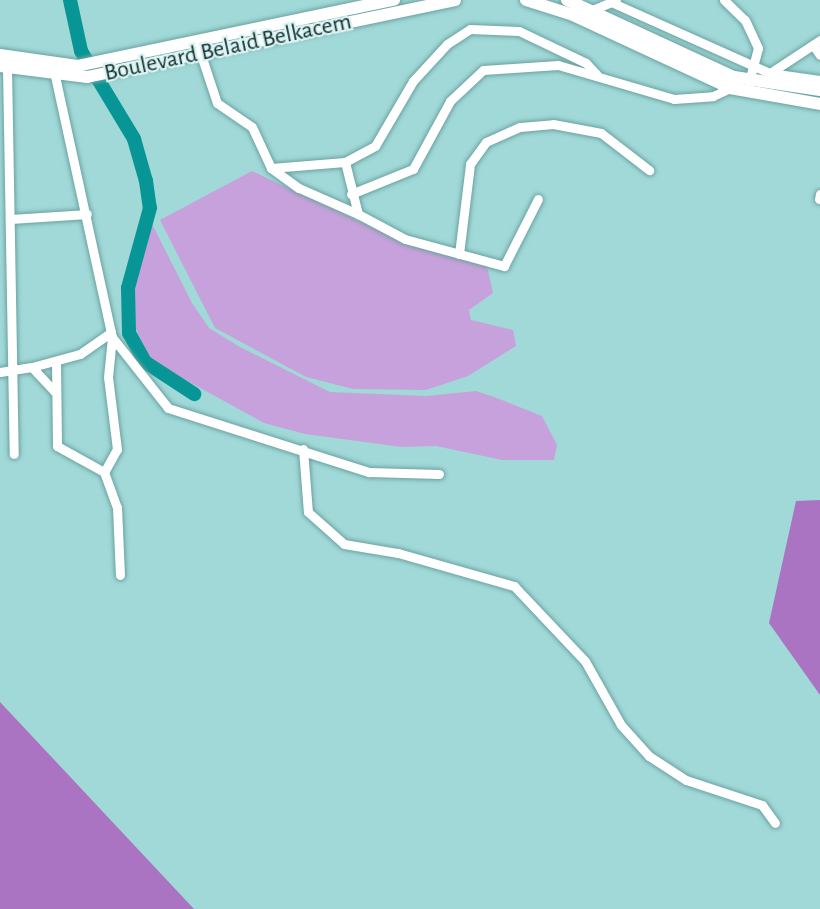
<!DOCTYPE html>
<html>
<head>
<meta charset="utf-8">
<style>
	body { margin:0 }
	#map { position:relative; width:820px; height:909px; overflow:hidden; background:#a1d9d8; font-family:"Alegreya Sans",sans-serif }
	div>[style] { position:absolute }
	.green>* { inset:0; background:#c7a1db }
	.forest>* { inset:0; background:#aa74c3 }
	.river>* { height:14px; margin:-7px; padding:0 7px; transform-origin:7px; border-radius:7px; background:#079595 }
	.roads { filter:drop-shadow(0 0 2px #6ba2a1) drop-shadow(0 0 2px #6ba2a1) }
	.minor>* { height:9px; margin:-4.5px; padding:0 4.5px; transform-origin:4.5px; border-radius:4.5px; background:#fff }
	.major>* { height:12px; margin:-6px; padding:0 6px; transform-origin:6px; border-radius:6px; background:#fff }
	span { translate:-50% -50%; white-space:nowrap; text-align:center; line-height:1.15; -webkit-text-stroke:4.5px #d9f4f3; paint-order:stroke }
	.street-label { font-size:24px; color:#182e2e }
</style>
</head>
<body>
<div id="map">
	<div class="green">
		<div style="clip-path:polygon(252px 171px,410px 245px,486px 262px,493px 293px,469px 310px,471px 320px,513px 330px,516px 346px,468px 376px,426px 390px,353px 389px,306px 377px,215px 328px,160px 220px)"></div>
		<div style="clip-path:polygon(150px 220px,192px 303px,209px 328px,240px 347px,330px 392px,426px 396px,476px 391px,497px 398px,542px 416px,557px 445px,554px 460px,502px 460px,436px 446px,402px 447px,305px 434px,264px 423px,151px 361px,133px 323px,132px 289px)"></div>
	</div>
	<div class="forest">
		<div style="clip-path:polygon(820px 500px,820px 695px,769px 623px,796px 501px)"></div>
		<div style="clip-path:polygon(0 702px,194px 909px,0 909px)"></div>
	</div>
	<div class="river">
		<div style="left:70px;top:0;width:52px;rotate:77.8deg"></div>
		<div style="left:81px;top:51px;width:103px;rotate:58.9deg"></div>
		<div style="left:134px;top:139px;width:44px;rotate:74.1deg"></div>
		<div style="left:146px;top:181px;width:27px;rotate:82deg"></div>
		<div style="left:150px;top:208px;width:83px;rotate:105.4deg"></div>
		<div style="left:128px;top:288px;width:45px;rotate:88.7deg"></div>
		<div style="left:129px;top:333px;width:33px;rotate:61deg"></div>
		<div style="left:145px;top:362px;width:59px;rotate:33.1deg"></div>
	</div>
	<div class="roads">
		<div class="minor">
			<div style="left:724px;top:0;width:29px;rotate:44deg"></div>
			<div style="left:745px;top:20px;width:31px;rotate:65deg"></div>
			<div style="left:758px;top:48px;width:34px;rotate:105deg"></div>
			<div style="left:611px;top:2px;width:174px;rotate:24.1deg"></div>
			<div style="left:770px;top:73px;width:60px;rotate:-33.4deg"></div>
			<div style="left:590px;top:11px;width:28px;rotate:-23deg"></div>
			<div style="left:813px;top:45px;width:12px;rotate:55deg"></div>
			<div style="left:199px;top:49px;width:57px;rotate:71.6deg"></div>
			<div style="left:217px;top:103px;width:42px;rotate:34.4deg"></div>
			<div style="left:252px;top:127px;width:45px;rotate:65.1deg"></div>
			<div style="left:271px;top:168px;width:74px;rotate:-4.6deg"></div>
			<div style="left:345px;top:162px;width:54px;rotate:76deg"></div>
			<div style="left:358px;top:214px;width:53px;rotate:28deg"></div>
			<div style="left:405px;top:239px;width:103px;rotate:15.3deg"></div>
			<div style="left:504px;top:266px;width:75px;rotate:-63.1deg"></div>
			<div style="left:7px;top:68px;width:386px;rotate:89deg"></div>
			<div style="left:770px;top:73px;width:50px;rotate:8deg"></div>
			<div style="left:55px;top:76px;width:267px;rotate:77.7deg"></div>
			<div style="left:112px;top:337px;width:90px;rotate:51.7deg"></div>
			<div style="left:168px;top:408px;width:211px;rotate:17.7deg"></div>
			<div style="left:369px;top:472px;width:70px;rotate:1.6deg"></div>
			<div style="left:345px;top:162px;width:34px;rotate:-28deg"></div>
			<div style="left:375px;top:146px;width:75px;rotate:-59.7deg"></div>
			<div style="left:413px;top:81px;width:50px;rotate:-47.4deg"></div>
			<div style="left:447px;top:44px;width:27px;rotate:-33deg"></div>
			<div style="left:470px;top:29px;width:49px;rotate:2.3deg"></div>
			<div style="left:519px;top:31px;width:74px;rotate:25.5deg"></div>
			<div style="left:586px;top:63px;width:16px;rotate:47deg"></div>
			<div style="left:271px;top:168px;width:34px;rotate:36deg"></div>
			<div style="left:299px;top:188px;width:64px;rotate:23.8deg"></div>
			<div style="left:351px;top:194px;width:67px;rotate:-22deg"></div>
			<div style="left:413px;top:169px;width:77px;rotate:-61.4deg"></div>
			<div style="left:450px;top:101px;width:45px;rotate:-43.2deg"></div>
			<div style="left:483px;top:70px;width:75px;rotate:-3.8deg"></div>
			<div style="left:558px;top:65px;width:121px;rotate:16.3deg"></div>
			<div style="left:674px;top:99px;width:39px;rotate:-4deg"></div>
			<div style="left:713px;top:96px;width:19px;rotate:-25deg"></div>
			<div style="left:819px;top:199px;width:5px;rotate:-79deg"></div>
			<div style="left:11px;top:219px;width:76px;rotate:-3.8deg"></div>
			<div style="left:459px;top:254px;width:91px;rotate:-83deg"></div>
			<div style="left:470px;top:164px;width:27px;rotate:-54deg"></div>
			<div style="left:486px;top:142px;width:37px;rotate:-24deg"></div>
			<div style="left:520px;top:127px;width:33px;rotate:-5deg"></div>
			<div style="left:553px;top:124px;width:49px;rotate:10.6deg"></div>
			<div style="left:601px;top:133px;width:61px;rotate:37.6deg"></div>
			<div style="left:112px;top:337px;width:40px;rotate:95.7deg"></div>
			<div style="left:108px;top:377px;width:73px;rotate:82.9deg"></div>
			<div style="left:117px;top:449px;width:26px;rotate:119deg"></div>
			<div style="left:104px;top:472px;width:37px;rotate:70deg"></div>
			<div style="left:117px;top:507px;width:68px;rotate:87.5deg"></div>
			<div style="left:56px;top:362px;width:84px;rotate:89.3deg"></div>
			<div style="left:57px;top:446px;width:54px;rotate:29deg"></div>
			<div style="left:0;top:372px;width:32px;rotate:-9deg"></div>
			<div style="left:55px;top:392px;width:34px;rotate:-133deg"></div>
			<div style="left:32px;top:367px;width:50px;rotate:-15.2deg"></div>
			<div style="left:80px;top:354px;width:38px;rotate:-35deg"></div>
			<div style="left:303px;top:449px;width:63px;rotate:85.5deg"></div>
			<div style="left:308px;top:512px;width:48px;rotate:41.6deg"></div>
			<div style="left:344px;top:544px;width:55px;rotate:9.5deg"></div>
			<div style="left:398px;top:553px;width:121px;rotate:15.9deg"></div>
			<div style="left:514px;top:586px;width:103px;rotate:46.6deg"></div>
			<div style="left:585px;top:661px;width:73px;rotate:60.6deg"></div>
			<div style="left:621px;top:725px;width:42px;rotate:47.9deg"></div>
			<div style="left:649px;top:756px;width:44px;rotate:33deg"></div>
			<div style="left:686px;top:780px;width:80px;rotate:18.2deg"></div>
			<div style="left:762px;top:805px;width:22px;rotate:54deg"></div>
		</div>
		<div class="major">
			<div style="left:526px;top:0;width:49px;rotate:17.7deg"></div>
			<div style="left:573px;top:15px;width:173px;rotate:24.9deg"></div>
			<div style="left:730px;top:88px;width:91px;rotate:10.1deg"></div>
			<div style="left:567px;top:0;width:184px;rotate:24.8deg"></div>
			<div style="left:734px;top:77px;width:87px;rotate:8.6deg"></div>
			<div style="left:0;top:55px;width:78px;rotate:8.1deg"></div>
			<div style="left:77px;top:66px;width:324px;rotate:-11.8deg"></div>
			<div style="left:0;top:66px;width:88px;rotate:7.2deg"></div>
			<div style="left:87px;top:77px;width:376px;rotate:-11.8deg"></div>
		</div>
	</div>
	<div class="street-label">
		<span style="left:228px;top:48px;rotate:-12deg">Boulevard Belaid Belkacem</span>
	</div>
</div>
</body>
</html>
